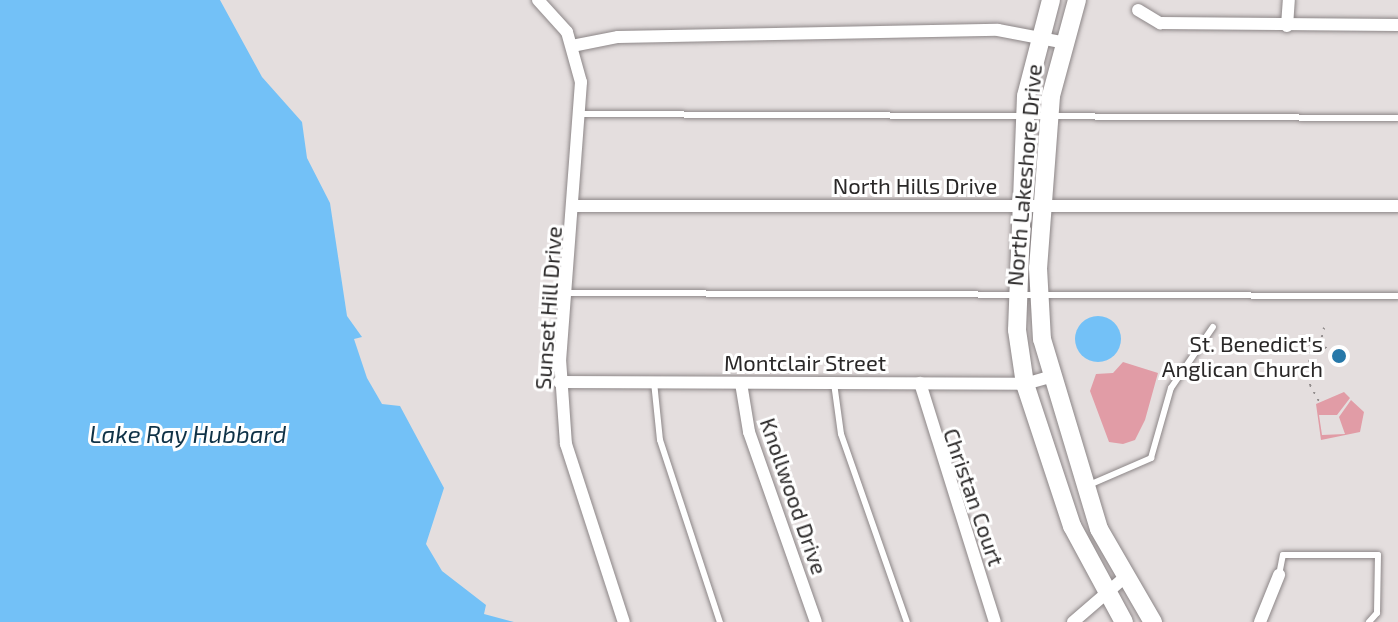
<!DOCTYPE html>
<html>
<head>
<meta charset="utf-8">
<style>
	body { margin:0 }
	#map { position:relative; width:1398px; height:622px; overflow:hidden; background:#e4dede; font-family:"Exo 2",sans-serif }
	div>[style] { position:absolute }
	.green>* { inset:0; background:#e19ca6 }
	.water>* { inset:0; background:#73c1f7 }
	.round { border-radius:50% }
	.path>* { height:2px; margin-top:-1px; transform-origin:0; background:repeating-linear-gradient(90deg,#938e8e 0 2px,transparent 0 8px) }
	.roads { filter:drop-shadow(0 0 2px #8c8687) drop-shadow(0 0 2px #8c8687) }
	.lane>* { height:6px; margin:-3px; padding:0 3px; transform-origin:3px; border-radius:3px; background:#fff }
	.street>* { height:12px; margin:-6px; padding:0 6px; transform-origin:6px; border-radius:6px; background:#fff }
	.secondary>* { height:18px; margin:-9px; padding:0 9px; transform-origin:9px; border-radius:9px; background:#fff }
	.dots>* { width:22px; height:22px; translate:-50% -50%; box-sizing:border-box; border:4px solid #fff; border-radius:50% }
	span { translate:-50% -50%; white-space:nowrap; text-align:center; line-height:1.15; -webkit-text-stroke:6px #fff; paint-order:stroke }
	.street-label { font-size:22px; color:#2a2828 }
	.poi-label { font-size:22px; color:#2a2828 }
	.right { translate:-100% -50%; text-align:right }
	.water-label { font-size:24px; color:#0f3247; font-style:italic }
</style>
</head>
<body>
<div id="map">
	<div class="green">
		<div style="clip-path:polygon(1123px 362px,1158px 373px,1145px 420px,1135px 440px,1123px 444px,1109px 442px,1090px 391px,1096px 374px,1113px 373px)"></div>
		<div style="clip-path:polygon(1344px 392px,1350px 398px,1337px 415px,1319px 415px,1322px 435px,1345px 434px,1339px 417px,1351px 400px,1364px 412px,1360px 432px,1321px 440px,1316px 404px)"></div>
	</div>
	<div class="water">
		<div style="clip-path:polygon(0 0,220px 0,262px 77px,302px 122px,307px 158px,330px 203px,347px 316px,362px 337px,354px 339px,367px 378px,382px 404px,400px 406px,444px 488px,426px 544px,442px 571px,486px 605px,484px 614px,514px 622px,0 622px)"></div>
		<div class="round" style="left:1075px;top:316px;width:46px;height:46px"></div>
	</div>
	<div class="path">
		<div style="left:1310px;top:334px;width:10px;rotate:96deg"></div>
		<div style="left:1309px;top:344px;width:26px;rotate:13deg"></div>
		<div style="left:1309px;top:344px;width:41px;rotate:88.6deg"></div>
		<div style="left:1310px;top:385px;width:21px;rotate:61deg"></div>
		<div style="left:1320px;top:345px;width:18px;rotate:-77deg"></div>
	</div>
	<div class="roads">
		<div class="lane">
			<div style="left:581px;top:114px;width:817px;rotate:0.28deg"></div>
			<div style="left:568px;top:293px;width:830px;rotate:0.21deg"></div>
			<div style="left:654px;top:382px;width:58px;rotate:84.1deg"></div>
			<div style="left:660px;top:440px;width:192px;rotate:71.8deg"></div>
			<div style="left:834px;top:383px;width:51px;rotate:82.2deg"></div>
			<div style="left:841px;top:434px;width:199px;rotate:70.7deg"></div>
			<div style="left:1089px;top:485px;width:68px;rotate:-23.5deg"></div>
			<div style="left:1151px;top:458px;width:73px;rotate:-74.1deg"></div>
			<div style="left:1171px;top:388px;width:74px;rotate:-55.5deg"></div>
			<div style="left:1279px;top:575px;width:20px;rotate:-79deg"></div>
			<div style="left:1283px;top:555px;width:95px"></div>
			<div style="left:1378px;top:555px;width:58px;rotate:91deg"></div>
			<div style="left:1377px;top:613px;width:12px;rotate:132deg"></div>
		</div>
		<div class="street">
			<div style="left:538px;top:0;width:43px;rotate:47.8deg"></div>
			<div style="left:567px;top:32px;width:52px;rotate:74.4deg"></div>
			<div style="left:581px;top:82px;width:278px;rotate:94.3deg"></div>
			<div style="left:560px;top:359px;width:85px;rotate:86deg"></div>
			<div style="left:566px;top:444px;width:187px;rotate:72deg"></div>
			<div style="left:1138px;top:10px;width:26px;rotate:31deg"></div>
			<div style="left:1160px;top:23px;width:238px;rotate:0.5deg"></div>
			<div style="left:1287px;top:26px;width:26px;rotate:-86deg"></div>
			<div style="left:572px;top:46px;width:47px;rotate:-11.1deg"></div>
			<div style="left:618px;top:37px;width:380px;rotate:-1.1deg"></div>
			<div style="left:998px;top:30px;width:64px;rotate:10.8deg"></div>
			<div style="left:575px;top:206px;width:823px"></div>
			<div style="left:559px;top:382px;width:466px;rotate:0.2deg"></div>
			<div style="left:1025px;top:384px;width:25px;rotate:-16deg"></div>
			<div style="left:741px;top:383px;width:50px;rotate:80.7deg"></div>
			<div style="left:749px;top:432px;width:201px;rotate:70.6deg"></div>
			<div style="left:920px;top:383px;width:250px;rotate:72.6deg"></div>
			<div style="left:1073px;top:622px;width:67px;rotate:-40.8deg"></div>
			<div style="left:1260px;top:622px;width:51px;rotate:-68deg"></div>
		</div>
		<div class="secondary">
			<div style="left:1051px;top:0;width:99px;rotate:104.6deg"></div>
			<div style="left:1026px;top:96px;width:234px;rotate:92.2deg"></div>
			<div style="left:1017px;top:330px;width:55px;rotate:81.6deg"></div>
			<div style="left:1025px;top:384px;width:150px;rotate:71.7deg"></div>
			<div style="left:1072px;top:526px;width:109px;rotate:61.6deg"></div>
			<div style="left:1077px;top:0;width:99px;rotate:105.2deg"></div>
			<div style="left:1051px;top:96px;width:172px;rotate:94.3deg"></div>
			<div style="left:1038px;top:268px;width:71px;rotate:86.8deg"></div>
			<div style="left:1042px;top:339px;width:198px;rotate:73.3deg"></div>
			<div style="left:1099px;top:529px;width:108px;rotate:59.9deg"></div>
		</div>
	</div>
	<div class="dots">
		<div style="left:1339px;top:356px;background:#2678a9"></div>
	</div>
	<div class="street-label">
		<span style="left:1024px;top:175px;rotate:-85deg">North Lakeshore Drive</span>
		<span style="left:915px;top:186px">North Hills Drive</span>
		<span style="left:548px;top:308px;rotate:-86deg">Sunset Hill Drive</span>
		<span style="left:805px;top:363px">Montclair Street</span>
		<span style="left:794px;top:496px;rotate:71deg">Knollwood Drive</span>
		<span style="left:974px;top:497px;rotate:71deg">Christan Court</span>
	</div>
	<div class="poi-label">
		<span class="right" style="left:1323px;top:356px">St. Benedict's<br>Anglican Church</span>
	</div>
	<div class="water-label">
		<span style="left:188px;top:434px">Lake Ray Hubbard</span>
	</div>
</div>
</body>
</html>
